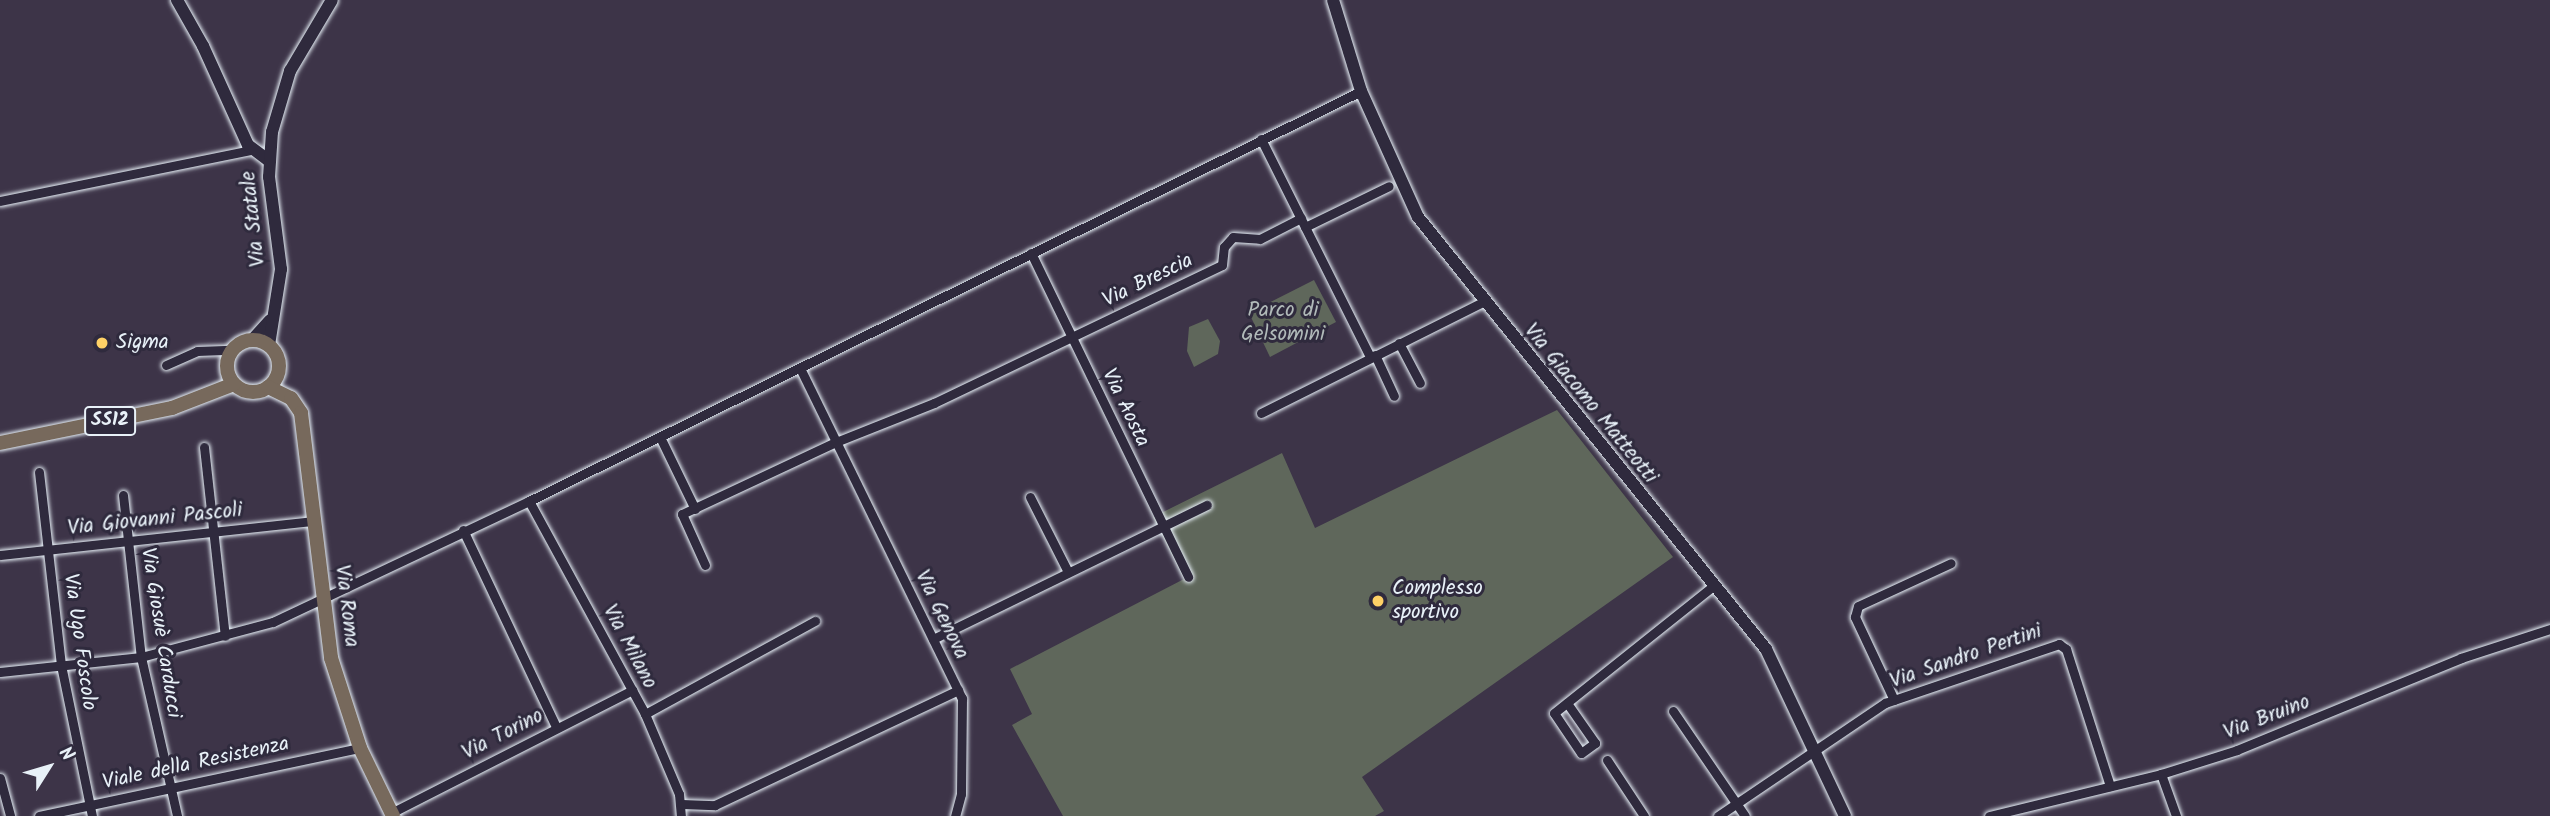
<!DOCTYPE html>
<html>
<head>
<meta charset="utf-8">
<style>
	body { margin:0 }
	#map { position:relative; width:2550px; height:816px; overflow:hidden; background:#3d3448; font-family:Kalam,sans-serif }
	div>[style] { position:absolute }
	.green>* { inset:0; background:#5f675b }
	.roads { filter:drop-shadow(0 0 2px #e8f1f8) drop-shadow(0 0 2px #e8f1f8) }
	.street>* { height:9px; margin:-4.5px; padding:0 4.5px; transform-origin:4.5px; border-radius:4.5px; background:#2f2a3d }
	.secondary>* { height:12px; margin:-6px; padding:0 6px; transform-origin:6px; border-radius:6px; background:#2f2a3d }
	.primary>* { height:14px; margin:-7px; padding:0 7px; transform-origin:7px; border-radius:7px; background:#77695c }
	.primary>.ring { margin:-7px; padding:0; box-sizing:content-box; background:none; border:14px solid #77695c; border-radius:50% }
	.dots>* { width:19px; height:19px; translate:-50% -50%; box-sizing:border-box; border:4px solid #2f2a3d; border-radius:50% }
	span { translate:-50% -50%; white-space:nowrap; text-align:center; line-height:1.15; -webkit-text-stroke:6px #2f2a3d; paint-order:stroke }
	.shield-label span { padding:2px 5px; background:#2f2a3d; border:2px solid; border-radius:5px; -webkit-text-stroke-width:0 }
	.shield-label { font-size:19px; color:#e8f1f8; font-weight:700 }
	.street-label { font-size:21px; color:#e8f1f8 }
	.park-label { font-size:21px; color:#b1bab9 }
	.poi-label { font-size:21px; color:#e8f1f8 }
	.left { translate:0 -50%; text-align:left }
	.north { position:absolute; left:14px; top:732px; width:70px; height:70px; -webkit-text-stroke:5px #2f2a3d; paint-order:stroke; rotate:53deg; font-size:19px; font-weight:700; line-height:28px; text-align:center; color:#e8f1f8 }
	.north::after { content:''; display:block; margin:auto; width:24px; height:32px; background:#e8f1f8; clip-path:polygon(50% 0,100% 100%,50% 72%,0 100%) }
</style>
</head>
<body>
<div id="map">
	<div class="green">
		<div style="clip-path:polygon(1314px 280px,1336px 322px,1270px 357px,1249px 313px)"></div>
		<div style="clip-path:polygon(1208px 319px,1220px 341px,1218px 354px,1194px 367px,1187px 351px,1189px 327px)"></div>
		<div style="clip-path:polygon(1557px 410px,1673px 557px,1362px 777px,1384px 811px,1375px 816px,1063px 816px,1012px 725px,1032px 714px,1010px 669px,1184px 579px,1153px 517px,1282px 453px,1315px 528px)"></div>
	</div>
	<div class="roads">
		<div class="street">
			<div style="left:1261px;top:139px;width:244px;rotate:63.4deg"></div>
			<div style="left:0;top:201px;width:256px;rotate:-11.5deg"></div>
			<div style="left:1305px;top:227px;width:93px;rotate:-26deg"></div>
			<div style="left:1031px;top:253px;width:360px;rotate:64.1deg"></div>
			<div style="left:1399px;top:343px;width:45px;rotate:62.3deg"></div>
			<div style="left:1375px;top:355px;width:45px;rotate:65.1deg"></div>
			<div style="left:166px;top:365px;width:34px;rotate:-24deg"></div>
			<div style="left:197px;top:351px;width:34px;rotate:-2deg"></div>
			<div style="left:800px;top:368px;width:368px;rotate:63.9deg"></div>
			<div style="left:962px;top:698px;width:96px;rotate:90.6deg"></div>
			<div style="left:961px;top:794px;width:23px;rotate:105deg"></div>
			<div style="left:1261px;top:413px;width:248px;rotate:-26.6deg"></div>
			<div style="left:660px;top:437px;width:80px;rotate:64.1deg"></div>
			<div style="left:204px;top:447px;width:190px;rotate:83.7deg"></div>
			<div style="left:39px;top:472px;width:194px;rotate:83.5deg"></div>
			<div style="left:61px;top:665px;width:154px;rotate:78.4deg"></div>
			<div style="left:123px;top:495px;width:163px;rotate:83.7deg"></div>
			<div style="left:141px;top:657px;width:163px;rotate:77.2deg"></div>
			<div style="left:1030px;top:497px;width:84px;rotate:63.1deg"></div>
			<div style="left:529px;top:501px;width:243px;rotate:61.4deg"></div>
			<div style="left:645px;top:714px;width:87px;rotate:67deg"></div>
			<div style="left:679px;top:794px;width:22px;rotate:85deg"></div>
			<div style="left:463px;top:530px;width:218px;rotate:64.7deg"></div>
			<div style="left:0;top:555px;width:316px;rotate:-6.2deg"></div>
			<div style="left:705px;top:565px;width:56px;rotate:-114.3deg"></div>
			<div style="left:682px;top:514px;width:170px;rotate:-25.1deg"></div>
			<div style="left:836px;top:442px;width:105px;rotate:-21.7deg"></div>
			<div style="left:934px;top:403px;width:319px;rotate:-25.6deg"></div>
			<div style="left:1222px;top:265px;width:18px;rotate:-84deg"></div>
			<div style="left:1224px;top:247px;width:13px;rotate:-48deg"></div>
			<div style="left:1233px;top:237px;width:27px;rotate:4deg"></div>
			<div style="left:1260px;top:239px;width:46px;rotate:-27.1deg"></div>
			<div style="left:933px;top:639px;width:305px;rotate:-26.1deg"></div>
			<div style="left:0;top:672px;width:142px;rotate:-6.1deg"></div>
			<div style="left:141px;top:657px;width:137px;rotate:-14.9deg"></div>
			<div style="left:273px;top:622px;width:283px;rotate:-25.3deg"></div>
			<div style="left:529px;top:501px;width:928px;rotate:-26.23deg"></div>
			<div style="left:1894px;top:700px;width:92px;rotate:-115.2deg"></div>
			<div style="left:1855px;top:617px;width:11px;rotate:-75deg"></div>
			<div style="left:1858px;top:606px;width:102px;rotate:-24.8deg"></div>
			<div style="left:1567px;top:703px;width:49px;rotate:55deg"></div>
			<div style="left:1595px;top:743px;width:17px;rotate:144deg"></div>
			<div style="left:1581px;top:753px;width:48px;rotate:-124deg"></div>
			<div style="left:1554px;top:713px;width:202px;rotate:-38.6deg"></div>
			<div style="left:1673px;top:711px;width:127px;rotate:55.6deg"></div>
			<div style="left:645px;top:714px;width:194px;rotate:-28.7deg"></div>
			<div style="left:1607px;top:760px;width:67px;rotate:56.5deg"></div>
			<div style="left:2161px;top:774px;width:45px;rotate:70.3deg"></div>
			<div style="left:0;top:778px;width:39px;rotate:75deg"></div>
			<div style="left:682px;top:804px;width:33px;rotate:2deg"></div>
			<div style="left:715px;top:805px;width:269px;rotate:-25.3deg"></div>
			<div style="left:391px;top:813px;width:271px;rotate:-27deg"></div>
			<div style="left:39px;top:816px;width:328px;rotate:-12deg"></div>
			<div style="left:1718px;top:816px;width:202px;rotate:-34.1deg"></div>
			<div style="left:1885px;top:703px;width:184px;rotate:-18.7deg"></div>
			<div style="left:2059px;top:644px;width:9px;rotate:36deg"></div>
			<div style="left:2066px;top:649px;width:144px;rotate:72.2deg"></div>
			<div style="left:1989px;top:816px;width:177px;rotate:-13.7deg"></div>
			<div style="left:2161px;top:774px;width:80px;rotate:-17.5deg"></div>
			<div style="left:2237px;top:750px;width:242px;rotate:-22.3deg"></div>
			<div style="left:2461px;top:658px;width:94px;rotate:-18deg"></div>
		</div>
		<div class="secondary">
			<div style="left:177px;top:0;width:53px;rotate:60.5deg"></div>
			<div style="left:203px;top:46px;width:109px;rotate:65.6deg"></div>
			<div style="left:248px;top:145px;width:26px;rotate:37deg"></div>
			<div style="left:1333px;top:0;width:95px;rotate:72.9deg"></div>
			<div style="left:1361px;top:91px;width:138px;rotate:65.7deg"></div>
			<div style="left:1418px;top:217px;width:555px;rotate:51.15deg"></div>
			<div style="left:1766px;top:649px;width:185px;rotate:64.7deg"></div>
			<div style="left:253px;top:339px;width:25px;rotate:-48deg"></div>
			<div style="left:269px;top:345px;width:77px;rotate:-81deg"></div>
			<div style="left:281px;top:269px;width:93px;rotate:-97.4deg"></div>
			<div style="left:269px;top:177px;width:45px;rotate:-86.2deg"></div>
			<div style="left:272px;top:132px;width:64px;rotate:-73.6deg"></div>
			<div style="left:290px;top:71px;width:82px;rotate:-59.4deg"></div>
		</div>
		<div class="primary">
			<div class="ring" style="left:227px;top:340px;width:38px;height:38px"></div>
			<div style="left:268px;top:387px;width:25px;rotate:26deg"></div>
			<div style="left:291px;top:398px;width:18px;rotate:56deg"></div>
			<div style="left:301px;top:413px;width:247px;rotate:83deg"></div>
			<div style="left:331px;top:658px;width:95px;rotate:72.1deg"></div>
			<div style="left:360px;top:748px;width:76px;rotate:64.1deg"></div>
			<div style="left:0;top:443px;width:176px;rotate:-11.5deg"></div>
			<div style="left:172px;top:408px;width:66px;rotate:-21.2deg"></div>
		</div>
	</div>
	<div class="dots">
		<div style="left:102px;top:343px;background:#ffd166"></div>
		<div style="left:1378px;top:601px;background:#ffd166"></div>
	</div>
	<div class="shield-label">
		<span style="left:110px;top:421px">SS12</span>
	</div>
	<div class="street-label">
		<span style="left:254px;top:219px;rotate:-96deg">Via Statale</span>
		<span style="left:1148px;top:281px;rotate:-26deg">Via Brescia</span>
		<span style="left:1590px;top:404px;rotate:51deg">Via Giacomo Matteotti</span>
		<span style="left:1125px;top:408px;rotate:64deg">Via Aosta</span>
		<span style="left:155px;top:520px;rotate:-6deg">Via Giovanni Pascoli</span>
		<span style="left:346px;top:606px;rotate:83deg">Via Roma</span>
		<span style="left:941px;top:615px;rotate:64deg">Via Genova</span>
		<span style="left:160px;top:633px;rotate:81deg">Via Giosuè Carducci</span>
		<span style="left:79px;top:642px;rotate:82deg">Via Ugo Foscolo</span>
		<span style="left:629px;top:647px;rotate:62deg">Via Milano</span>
		<span style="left:1966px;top:657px;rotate:-19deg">Via Sandro Pertini</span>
		<span style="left:2267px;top:718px;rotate:-21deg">Via Bruino</span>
		<span style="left:503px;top:735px;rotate:-27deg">Via Torino</span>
		<span style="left:196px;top:764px;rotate:-12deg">Viale della Resistenza</span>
	</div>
	<div class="park-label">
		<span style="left:1283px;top:323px">Parco di<br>Gelsomini</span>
	</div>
	<div class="poi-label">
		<span class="left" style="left:116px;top:343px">Sigma</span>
		<span class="left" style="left:1392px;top:601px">Complesso<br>sportivo</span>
	</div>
	<div class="north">N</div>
</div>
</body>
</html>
